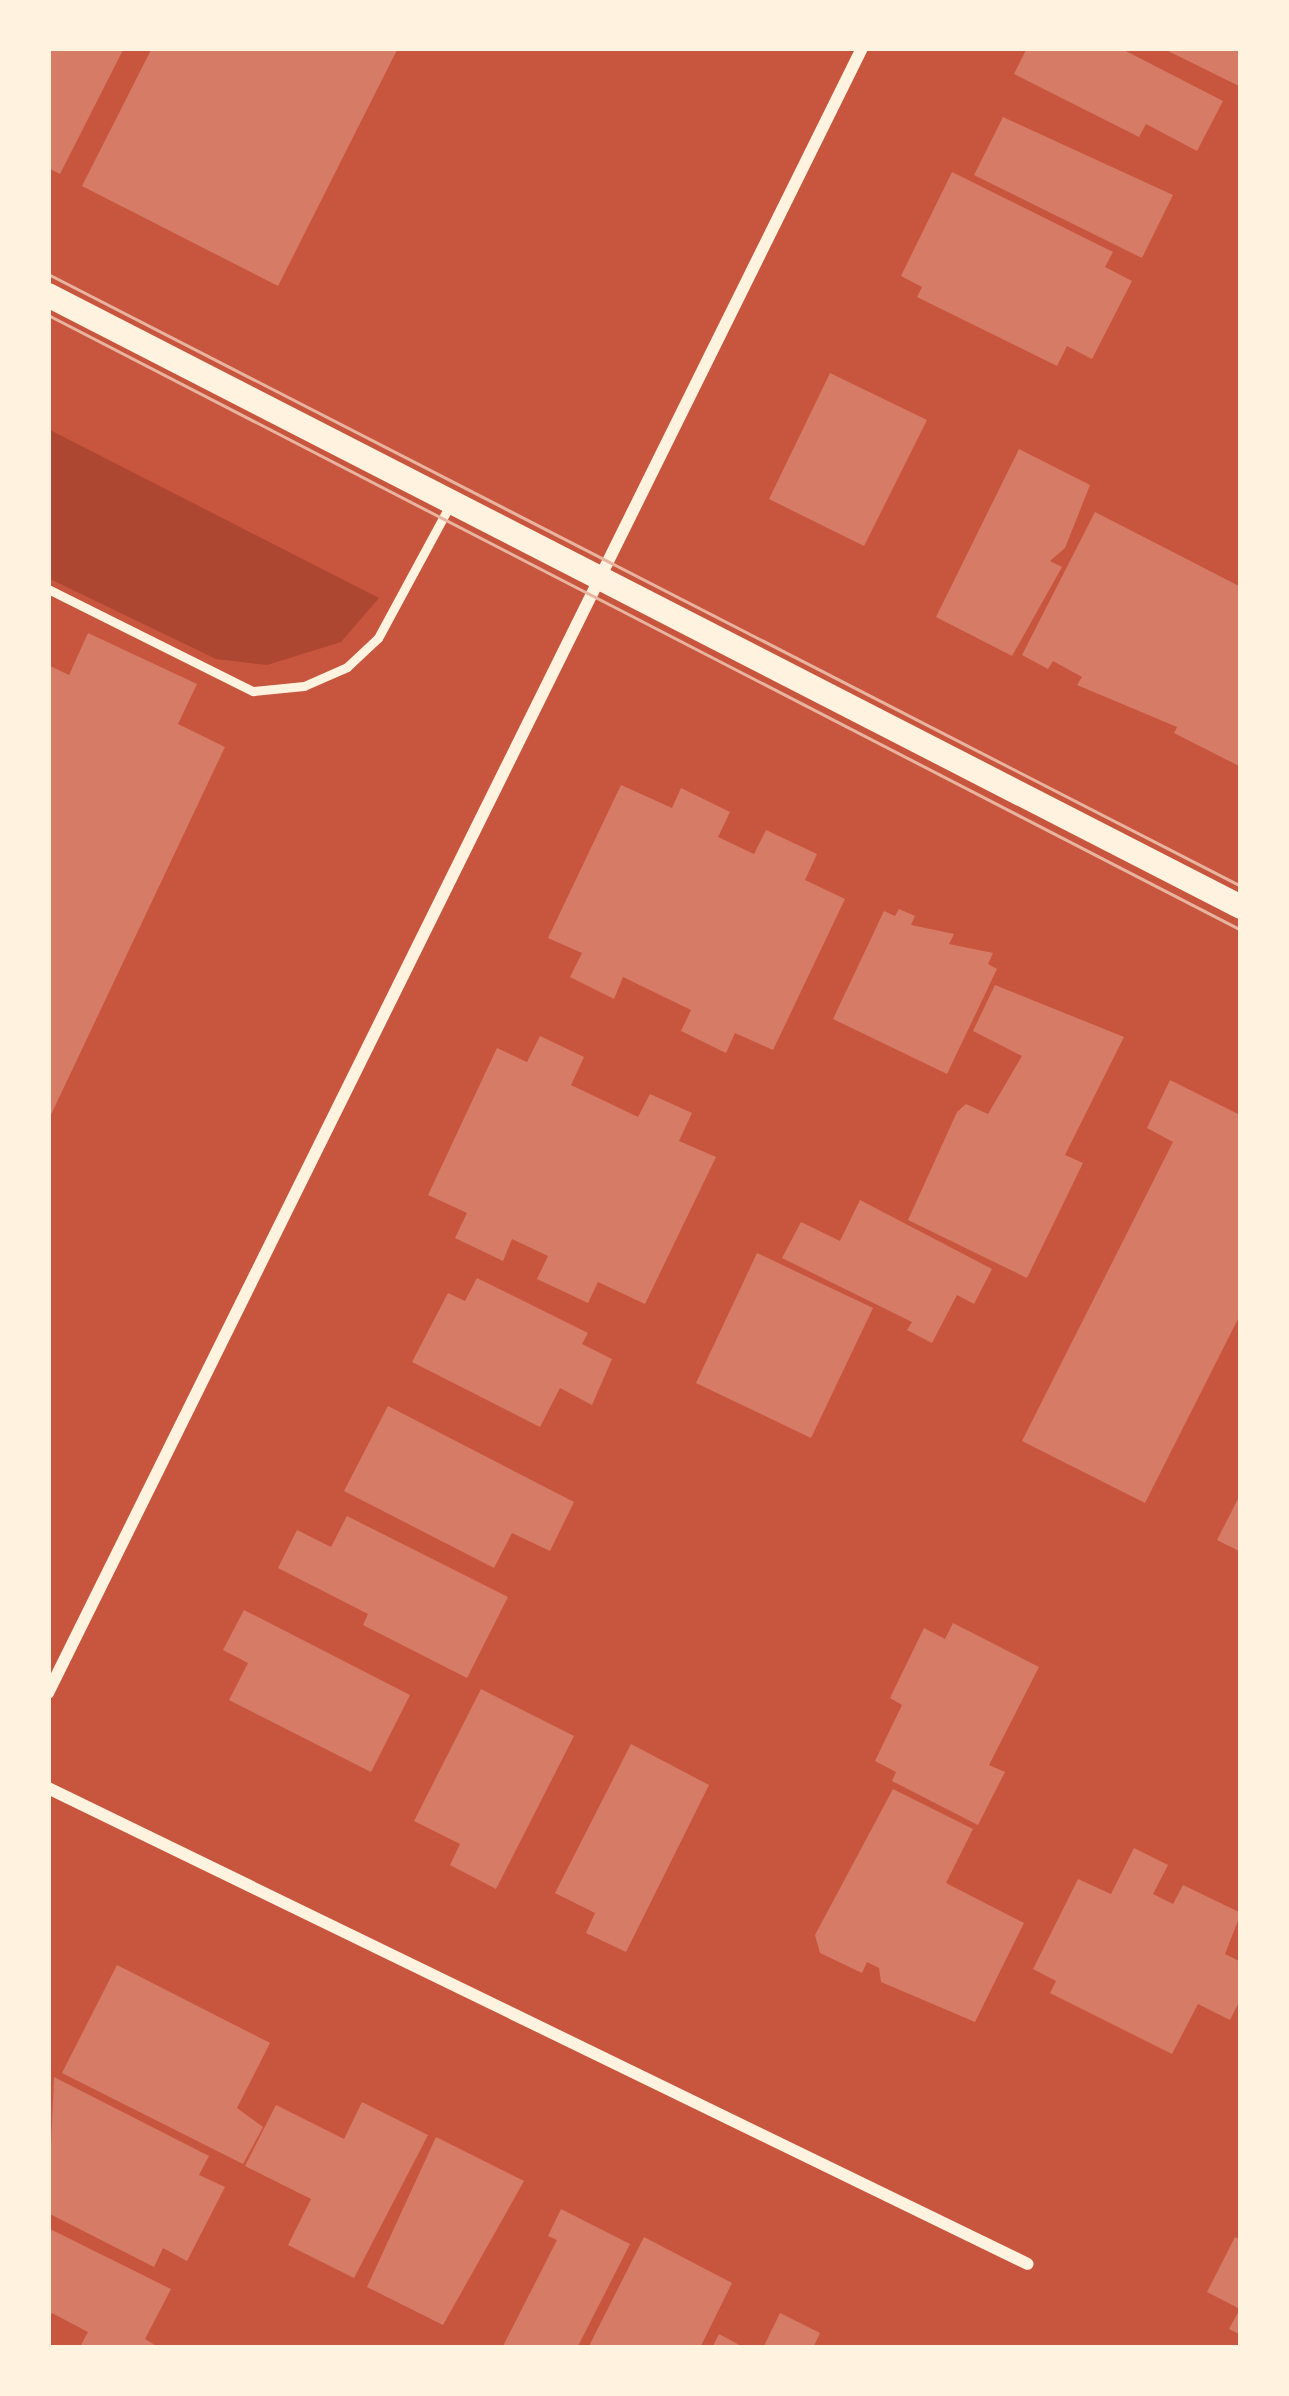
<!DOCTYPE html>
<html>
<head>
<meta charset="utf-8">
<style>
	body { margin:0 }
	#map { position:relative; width:1289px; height:2396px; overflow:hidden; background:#c8553d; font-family:Ubuntu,sans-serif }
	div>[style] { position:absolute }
	.green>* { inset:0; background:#ae4732 }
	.building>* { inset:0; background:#d67c66 }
	.service>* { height:9px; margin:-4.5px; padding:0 4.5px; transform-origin:4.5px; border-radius:4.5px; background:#fff3e0 }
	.minor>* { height:12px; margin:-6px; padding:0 6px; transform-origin:6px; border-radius:6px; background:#fff3e0 }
	.secondary>* { height:24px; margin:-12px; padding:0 12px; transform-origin:12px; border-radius:12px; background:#fff3e0 }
	.tram>* { height:3px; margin:-1.5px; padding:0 1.5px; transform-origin:1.5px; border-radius:1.5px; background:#e9b49f }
	span { translate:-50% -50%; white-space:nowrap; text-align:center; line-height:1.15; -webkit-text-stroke:12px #fff3e0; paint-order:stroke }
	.frame { position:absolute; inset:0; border:51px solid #fff3e0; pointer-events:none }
</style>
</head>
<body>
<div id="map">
	<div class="green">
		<div style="clip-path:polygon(48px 429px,379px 598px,341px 642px,267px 665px,216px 659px,48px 578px)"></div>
	</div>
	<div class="building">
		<div style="clip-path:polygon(48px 48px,124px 48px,60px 174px,48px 168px)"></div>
		<div style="clip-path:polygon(152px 48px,398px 48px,278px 286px,82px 186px)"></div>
		<div style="clip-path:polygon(1027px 48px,1120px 48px,1223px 101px,1197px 151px,1146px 124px,1139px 137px,1014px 74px)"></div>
		<div style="clip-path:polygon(1162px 48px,1241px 48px,1241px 87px)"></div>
		<div style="clip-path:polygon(1003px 117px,1173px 195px,1142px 258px,974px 175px)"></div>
		<div style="clip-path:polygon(952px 172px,1113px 252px,1105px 267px,1132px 281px,1092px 359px,1067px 346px,1057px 366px,917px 297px,922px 287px,901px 276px)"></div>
		<div style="clip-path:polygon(830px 373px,927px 420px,864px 546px,769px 499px)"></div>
		<div style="clip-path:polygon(1019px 449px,1090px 485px,1065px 548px,1050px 561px,1062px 567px,1012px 656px,936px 617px)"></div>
		<div style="clip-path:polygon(1095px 512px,1241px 587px,1241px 767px,1174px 733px,1177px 727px,1077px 685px,1082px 677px,1053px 661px,1048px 669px,1022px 655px)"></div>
		<div style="clip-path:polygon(88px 633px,197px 684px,178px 724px,225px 747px,48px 1121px,48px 665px,69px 675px)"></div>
		<div style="clip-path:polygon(621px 785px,672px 808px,681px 788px,730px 812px,718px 837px,754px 854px,766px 830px,817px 854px,805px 880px,845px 899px,773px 1050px,735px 1033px,726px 1053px,681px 1031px,691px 1010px,623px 977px,614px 999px,570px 977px,582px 953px,548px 938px)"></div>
		<div style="clip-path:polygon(899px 909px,915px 916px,911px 925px,954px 934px,949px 944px,993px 953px,988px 964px,997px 969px,947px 1074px,833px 1019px,884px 911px,895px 916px)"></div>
		<div style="clip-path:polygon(995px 985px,1124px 1037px,1065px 1155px,1083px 1163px,1027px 1278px,908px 1220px,957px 1112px,966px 1104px,988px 1114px,1022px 1056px,973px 1031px)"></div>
		<div style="clip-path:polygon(540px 1036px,584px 1057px,571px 1085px,638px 1117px,650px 1094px,692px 1113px,679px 1141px,716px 1157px,645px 1304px,598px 1282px,588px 1303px,537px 1279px,548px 1256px,512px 1239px,503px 1261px,455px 1238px,467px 1213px,428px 1195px,497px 1048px,527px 1062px)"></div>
		<div style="clip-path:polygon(1170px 1080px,1238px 1114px,1241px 1108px,1241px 1313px,1145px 1503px,1022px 1441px,1173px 1142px,1147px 1128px)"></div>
		<div style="clip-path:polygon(860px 1200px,992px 1269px,974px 1304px,957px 1295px,932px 1343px,907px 1330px,912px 1322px,782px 1258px,801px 1222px,840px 1241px)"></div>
		<div style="clip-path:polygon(757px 1253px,873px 1308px,811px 1438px,696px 1383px)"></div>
		<div style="clip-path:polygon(477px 1278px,588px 1333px,582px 1344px,612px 1359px,592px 1405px,560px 1388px,540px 1427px,412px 1362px,448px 1293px,465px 1301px)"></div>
		<div style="clip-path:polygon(388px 1406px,574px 1502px,550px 1551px,512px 1533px,494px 1568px,344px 1491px)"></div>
		<div style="clip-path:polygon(1241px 1493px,1241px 1552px,1217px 1540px)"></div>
		<div style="clip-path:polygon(347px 1516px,508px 1597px,467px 1678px,363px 1625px,368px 1614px,278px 1568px,297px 1530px,331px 1547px)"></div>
		<div style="clip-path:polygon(244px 1610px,410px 1695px,371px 1772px,229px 1700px,248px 1663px,223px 1650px)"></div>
		<div style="clip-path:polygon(953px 1623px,1039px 1667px,989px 1765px,1005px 1772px,978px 1825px,892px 1781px,896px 1772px,875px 1761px,902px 1705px,890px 1698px,924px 1628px,945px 1639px)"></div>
		<div style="clip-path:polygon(481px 1689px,574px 1736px,496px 1889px,450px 1865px,460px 1844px,414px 1821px)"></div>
		<div style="clip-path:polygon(631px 1744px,709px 1785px,626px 1952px,586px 1933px,595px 1913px,555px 1893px)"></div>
		<div style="clip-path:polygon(893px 1789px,973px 1829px,946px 1883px,1024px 1923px,975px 2022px,881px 1982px,879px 1968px,867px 1962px,862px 1973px,820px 1953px,815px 1935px)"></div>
		<div style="clip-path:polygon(1134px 1848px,1168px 1865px,1153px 1894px,1173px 1904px,1183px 1885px,1241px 1913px,1225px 1954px,1241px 1962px,1241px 1998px,1230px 2020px,1198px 2004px,1172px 2054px,1050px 1993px,1056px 1981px,1033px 1969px,1078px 1879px,1111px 1894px)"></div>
		<div style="clip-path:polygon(117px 1965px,270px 2043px,237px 2108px,263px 2127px,243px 2164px,62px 2073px)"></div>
		<div style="clip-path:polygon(54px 2077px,209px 2156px,199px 2175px,225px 2187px,187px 2261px,163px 2248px,154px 2267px,48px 2213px)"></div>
		<div style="clip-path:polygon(362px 2102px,428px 2135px,354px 2278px,288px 2245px,311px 2199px,245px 2166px,276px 2105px,344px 2139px)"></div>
		<div style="clip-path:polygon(436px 2137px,524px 2181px,443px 2325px,367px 2287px)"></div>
		<div style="clip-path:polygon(561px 2209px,630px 2244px,577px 2348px,502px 2348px,557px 2240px,548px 2236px)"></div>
		<div style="clip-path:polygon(48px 2228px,171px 2289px,145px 2339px,160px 2348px,88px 2348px,81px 2345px,88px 2332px,52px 2313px,48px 2321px)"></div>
		<div style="clip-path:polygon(644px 2237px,732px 2283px,700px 2348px,588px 2348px)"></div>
		<div style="clip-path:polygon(1235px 2237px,1241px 2240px,1241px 2335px,1229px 2329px,1240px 2309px,1207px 2292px)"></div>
		<div style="clip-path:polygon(780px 2313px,820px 2333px,813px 2348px,763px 2348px)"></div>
		<div style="clip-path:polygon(719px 2334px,745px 2348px,712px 2348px)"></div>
	</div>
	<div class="service">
		<div style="left:48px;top:589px;width:229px;rotate:26.5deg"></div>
		<div style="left:253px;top:691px;width:51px;rotate:-5.6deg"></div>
		<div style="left:304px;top:686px;width:47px;rotate:-23.8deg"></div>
		<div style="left:347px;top:667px;width:42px;rotate:-43.1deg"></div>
		<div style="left:378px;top:638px;width:153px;rotate:-61.6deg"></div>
	</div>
	<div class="minor">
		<div style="left:48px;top:1693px;width:1835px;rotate:-63.67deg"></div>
		<div style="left:48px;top:1788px;width:1089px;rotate:25.91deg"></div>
	</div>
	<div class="secondary">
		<div style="left:48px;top:295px;width:1341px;rotate:27.16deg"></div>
	</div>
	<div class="tram">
		<div style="left:48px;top:274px;width:1341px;rotate:27.16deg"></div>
		<div style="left:48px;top:315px;width:1342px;rotate:27.27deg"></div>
	</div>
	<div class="frame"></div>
</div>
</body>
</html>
